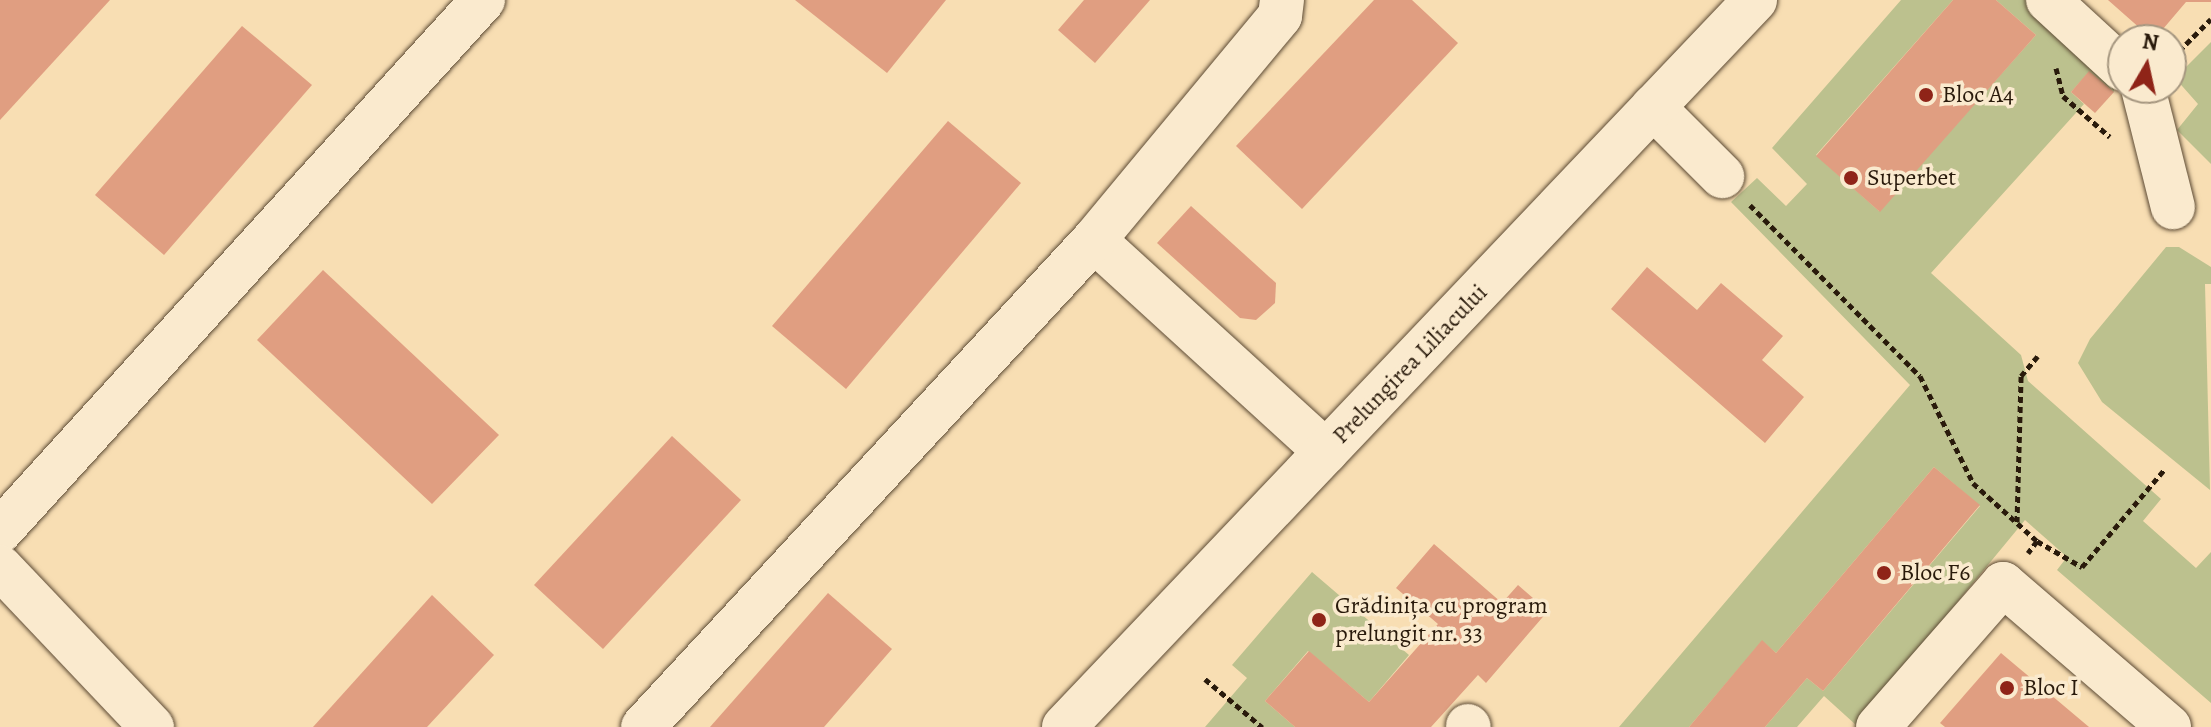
<!DOCTYPE html>
<html>
<head>
<meta charset="utf-8">
<style>
	body { margin:0 }
	#map { position:relative; width:2211px; height:727px; overflow:hidden; background:#f8deb3; font-family:Alegreya,serif }
	div>[style] { position:absolute }
	.green>* { inset:0; background:#bcc18e }
	.building>* { inset:0; background:#e09e81 }
	.path>* { height:5px; margin-top:-2.5px; transform-origin:0; background:repeating-linear-gradient(90deg,#291a0b 0 6px,transparent 0 10px) }
	.roads { filter:drop-shadow(0 0 2px #5d4b35) drop-shadow(0 0 2px #5d4b35) }
	.minor>* { height:44px; margin:-22px; padding:0 22px; transform-origin:22px; border-radius:22px; background:#faeace }
	.dots>* { width:22px; height:22px; translate:-50% -50%; box-sizing:border-box; border:4px solid #faeace; border-radius:50% }
	span { translate:-50% -50%; white-space:nowrap; text-align:center; line-height:1.15; -webkit-text-stroke:7px #faeace; paint-order:stroke }
	.poi-label { font-size:24px; color:#291a0b }
	.left { translate:0 -50%; text-align:left }
	.street-label { font-size:24px; color:#291a0b }
	.north { position:absolute; left:2107px; top:24px; width:80px; height:80px; box-sizing:border-box; background:#faeace; border:2px solid #a69780; border-radius:50%; rotate:9deg; font-size:22px; font-weight:700; line-height:32px; text-align:center; color:#291a0b }
	.north::after { content:''; display:block; margin:auto; width:28px; height:36px; background:#8f2418; clip-path:polygon(50% 0,100% 100%,50% 72%,0 100%) }
</style>
</head>
<body>
<div id="map">
	<div class="green">
		<div style="clip-path:polygon(1901px 0,1953px 0,1816px 155px,1879px 211px,2036px 35px,1996px 0,2028px 0,2115px 77px,2114px 92px,2089px 72px,2071px 92px,2084px 104px,1931px 273px,2021px 355px,2028px 381px,2161px 499px,2143px 521px,2196px 568px,2211px 552px,2211px 703px,2057px 570px,2067px 557px,2025px 520px,1856px 725px,1824px 696px,1797px 727px,1765px 727px,1807px 678px,1823px 691px,1980px 506px,1934px 467px,1776px 653px,1762px 641px,1689px 727px,1619px 727px,1910px 385px,1731px 202px,1757px 178px,1786px 206px,1807px 184px,1772px 148px)"></div>
		<div style="clip-path:polygon(2211px 42px,2211px 164px,2177px 130px,2198px 104px,2175px 78px)"></div>
		<div style="clip-path:polygon(2166px 247px,2179px 247px,2211px 267px,2211px 284px,2205px 284px,2210px 490px,2102px 402px,2078px 363px,2090px 339px)"></div>
		<div style="clip-path:polygon(1312px 572px,1409px 655px,1369px 702px,1308px 651px,1265px 701px,1295px 727px,1205px 727px,1247px 678px,1232px 665px)"></div>
	</div>
	<div class="building">
		<div style="clip-path:polygon(0 0,110px 0,0 120px)"></div>
		<div style="clip-path:polygon(795px 0,946px 0,887px 73px)"></div>
		<div style="clip-path:polygon(1084px 0,1150px 0,1095px 63px,1058px 30px)"></div>
		<div style="clip-path:polygon(1374px 0,1412px 0,1458px 43px,1302px 209px,1236px 146px)"></div>
		<div style="clip-path:polygon(1953px 0,1996px 0,2036px 35px,1880px 212px,1816px 156px)"></div>
		<div style="clip-path:polygon(2108px 0,2211px 0,2211px 2px,2186px 2px,2163px 29px,2142px 30px)"></div>
		<div style="clip-path:polygon(242px 26px,312px 85px,164px 255px,95px 195px)"></div>
		<div style="clip-path:polygon(2089px 71px,2114px 92px,2095px 113px,2071px 92px)"></div>
		<div style="clip-path:polygon(948px 121px,1021px 183px,846px 389px,772px 326px)"></div>
		<div style="clip-path:polygon(1191px 206px,1276px 283px,1275px 303px,1256px 320px,1240px 318px,1157px 243px)"></div>
		<div style="clip-path:polygon(1647px 267px,1697px 310px,1721px 283px,1783px 336px,1762px 360px,1804px 397px,1765px 443px,1611px 309px)"></div>
		<div style="clip-path:polygon(323px 270px,499px 435px,432px 504px,257px 340px)"></div>
		<div style="clip-path:polygon(672px 436px,741px 500px,603px 649px,534px 585px)"></div>
		<div style="clip-path:polygon(1934px 467px,1980px 505px,1823px 691px,1807px 678px,1765px 727px,1689px 727px,1762px 640px,1776px 653px)"></div>
		<div style="clip-path:polygon(1434px 544px,1502px 603px,1518px 585px,1548px 611px,1486px 683px,1478px 675px,1431px 727px,1295px 727px,1265px 701px,1309px 651px,1369px 702px,1438px 624px,1396px 588px)"></div>
		<div style="clip-path:polygon(828px 593px,892px 649px,824px 727px,710px 727px)"></div>
		<div style="clip-path:polygon(432px 595px,494px 655px,427px 727px,313px 727px)"></div>
		<div style="clip-path:polygon(2001px 653px,2089px 727px,1945px 727px,1940px 723px)"></div>
	</div>
	<div class="path">
		<div style="left:2172px;top:58px;width:55px;rotate:-45deg"></div>
		<div style="left:2056px;top:68px;width:29px;rotate:76deg"></div>
		<div style="left:2063px;top:96px;width:62px;rotate:41.1deg"></div>
		<div style="left:1750px;top:205px;width:241px;rotate:45.2deg"></div>
		<div style="left:1920px;top:376px;width:119px;rotate:63.6deg"></div>
		<div style="left:1973px;top:483px;width:86px;rotate:42.2deg"></div>
		<div style="left:2037px;top:541px;width:15px;rotate:127deg"></div>
		<div style="left:2017px;top:522px;width:146px;rotate:-88.4deg"></div>
		<div style="left:2021px;top:376px;width:26px;rotate:-50deg"></div>
		<div style="left:2037px;top:541px;width:52px;rotate:30deg"></div>
		<div style="left:2082px;top:567px;width:127px;rotate:-49.8deg"></div>
		<div style="left:1205px;top:679px;width:75px;rotate:40.1deg"></div>
	</div>
	<div class="roads">
		<div class="minor">
			<div style="left:2048px;top:0;width:102px;rotate:42.6deg"></div>
			<div style="left:2143px;top:88px;width:123px;rotate:75.9deg"></div>
			<div style="left:1653px;top:107px;width:98px;rotate:45deg"></div>
			<div style="left:1094px;top:240px;width:314px;rotate:42.4deg"></div>
			<div style="left:0;top:531px;width:718px;rotate:-47.71deg"></div>
			<div style="left:0;top:567px;width:221px;rotate:46.5deg"></div>
			<div style="left:1468px;top:726px;width:1px;rotate:45deg"></div>
			<div style="left:643px;top:727px;width:664px;rotate:-47.2deg"></div>
			<div style="left:1094px;top:240px;width:291px;rotate:-50.3deg"></div>
			<div style="left:1280px;top:16px;width:16px;rotate:-83deg"></div>
			<div style="left:1064px;top:727px;width:1003px;rotate:-46.45deg"></div>
			<div style="left:1878px;top:727px;width:190px;rotate:-48.8deg"></div>
			<div style="left:2003px;top:584px;width:219px;rotate:40.7deg"></div>
		</div>
	</div>
	<div class="dots">
		<div style="left:1926px;top:95px;background:#8f2418"></div>
		<div style="left:1851px;top:178px;background:#8f2418"></div>
		<div style="left:1884px;top:573px;background:#8f2418"></div>
		<div style="left:1319px;top:620px;background:#8f2418"></div>
		<div style="left:2007px;top:688px;background:#8f2418"></div>
	</div>
	<div class="poi-label">
		<span class="left" style="left:1942px;top:95px">Bloc A4</span>
		<span class="left" style="left:1867px;top:178px">Superbet</span>
		<span class="left" style="left:1900px;top:573px">Bloc F6</span>
		<span class="left" style="left:1335px;top:620px">Grădinița cu program<br>prelungit nr. 33</span>
		<span class="left" style="left:2023px;top:688px">Bloc I</span>
	</div>
	<div class="street-label">
		<span style="left:1410px;top:364px;rotate:-46deg">Prelungirea Liliacului</span>
	</div>
	<div class="north">N</div>
</div>
</body>
</html>
